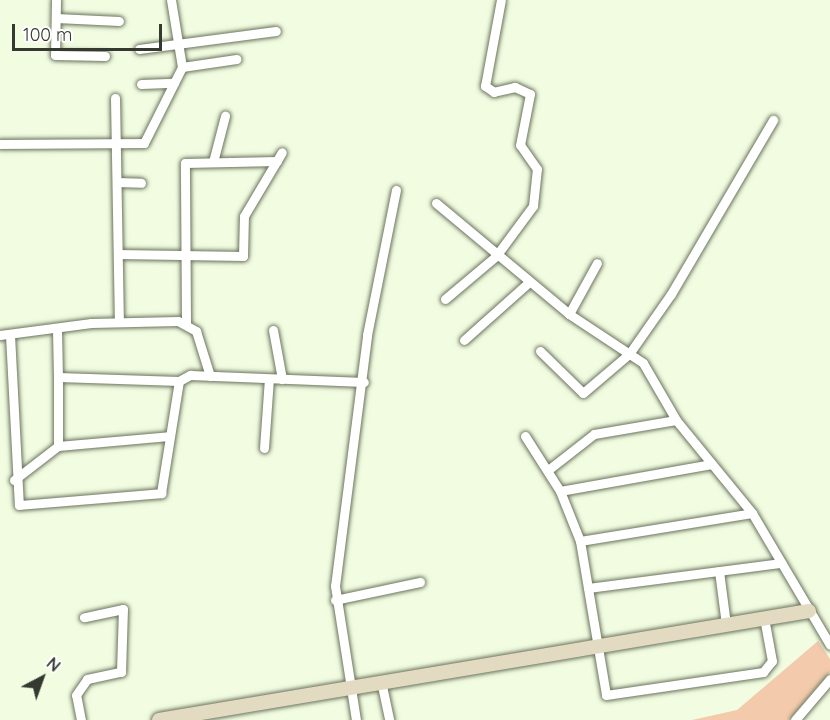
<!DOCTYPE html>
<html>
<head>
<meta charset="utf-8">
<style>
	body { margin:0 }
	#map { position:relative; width:830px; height:720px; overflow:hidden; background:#f1fce1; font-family:Quicksand,sans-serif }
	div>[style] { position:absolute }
	.green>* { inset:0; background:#f3cbac }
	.roads { filter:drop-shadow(0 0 2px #6b745d) drop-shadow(0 0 2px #6b745d) }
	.street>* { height:9px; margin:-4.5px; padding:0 4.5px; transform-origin:4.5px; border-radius:4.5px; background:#fff }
	.secondary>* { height:14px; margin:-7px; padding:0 7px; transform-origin:7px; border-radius:7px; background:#e3dbc1 }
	span { translate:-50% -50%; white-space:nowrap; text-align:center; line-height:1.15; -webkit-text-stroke:6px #fff; paint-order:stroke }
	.north { position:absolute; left:12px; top:648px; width:60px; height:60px; -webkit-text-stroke:4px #fff; paint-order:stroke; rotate:41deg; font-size:16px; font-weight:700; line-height:24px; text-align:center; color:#35392f }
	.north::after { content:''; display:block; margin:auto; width:21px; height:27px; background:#35392f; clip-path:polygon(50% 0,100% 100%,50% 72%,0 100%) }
	.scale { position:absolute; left:12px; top:24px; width:150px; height:27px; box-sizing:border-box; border:3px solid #35392f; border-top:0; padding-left:8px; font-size:18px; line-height:21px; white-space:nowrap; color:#35392f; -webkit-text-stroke:4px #fff; paint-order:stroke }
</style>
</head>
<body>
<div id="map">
	<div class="green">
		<div style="clip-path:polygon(818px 641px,830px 659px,830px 672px,789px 720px,692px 720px,737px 710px)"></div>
	</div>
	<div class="roads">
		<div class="street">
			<div style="left:56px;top:0;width:55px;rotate:91deg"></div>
			<div style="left:55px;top:55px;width:50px;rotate:1.1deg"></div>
			<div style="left:56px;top:18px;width:63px;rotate:2.7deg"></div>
			<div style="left:139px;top:49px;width:138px;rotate:-7.5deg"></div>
			<div style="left:182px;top:67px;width:55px;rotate:-8.4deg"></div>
			<div style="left:141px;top:84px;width:33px;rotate:-2deg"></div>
			<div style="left:115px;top:98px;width:223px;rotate:89deg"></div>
			<div style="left:0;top:144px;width:144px;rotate:-0.4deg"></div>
			<div style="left:144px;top:143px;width:85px;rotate:-63.4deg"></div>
			<div style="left:182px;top:67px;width:68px;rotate:-99.3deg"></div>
			<div style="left:213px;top:162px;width:48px;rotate:-75.4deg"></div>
			<div style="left:117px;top:182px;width:24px;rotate:2deg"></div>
			<div style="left:436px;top:203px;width:173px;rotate:39.8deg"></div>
			<div style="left:569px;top:314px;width:89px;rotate:33.5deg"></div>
			<div style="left:643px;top:363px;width:66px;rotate:59.9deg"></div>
			<div style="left:676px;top:420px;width:120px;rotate:50.7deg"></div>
			<div style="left:752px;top:513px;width:153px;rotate:59.4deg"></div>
			<div style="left:118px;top:254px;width:125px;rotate:0.9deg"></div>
			<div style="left:243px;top:256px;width:40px;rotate:-88.6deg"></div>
			<div style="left:244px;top:216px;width:74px;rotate:-59.3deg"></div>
			<div style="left:445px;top:299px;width:67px;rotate:-40.1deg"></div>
			<div style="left:496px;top:256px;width:62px;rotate:-53.5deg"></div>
			<div style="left:533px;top:206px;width:37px;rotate:-84deg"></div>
			<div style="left:537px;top:169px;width:29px;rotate:-125deg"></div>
			<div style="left:520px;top:145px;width:52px;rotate:-78.9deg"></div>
			<div style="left:530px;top:94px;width:17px;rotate:-155deg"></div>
			<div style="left:515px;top:87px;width:22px;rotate:167deg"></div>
			<div style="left:494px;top:92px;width:11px;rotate:-146deg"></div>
			<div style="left:485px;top:86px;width:87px;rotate:-79.5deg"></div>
			<div style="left:569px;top:314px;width:58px;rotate:-61.2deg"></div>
			<div style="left:186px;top:322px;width:159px;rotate:-90.4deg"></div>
			<div style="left:185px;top:163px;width:92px;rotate:-1.2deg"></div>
			<div style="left:57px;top:330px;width:47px;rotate:88.8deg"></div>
			<div style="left:273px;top:330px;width:50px;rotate:79.6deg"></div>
			<div style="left:0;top:335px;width:92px;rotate:-7.5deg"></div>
			<div style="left:91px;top:323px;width:87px;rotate:-1.3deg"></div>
			<div style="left:178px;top:321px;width:21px;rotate:29deg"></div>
			<div style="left:196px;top:331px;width:47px;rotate:72.7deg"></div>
			<div style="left:10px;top:335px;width:170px;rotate:87deg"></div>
			<div style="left:19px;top:505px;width:143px;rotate:-4.8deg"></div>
			<div style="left:161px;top:493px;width:113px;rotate:-80.9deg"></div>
			<div style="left:464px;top:340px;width:87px;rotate:-41.7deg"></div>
			<div style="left:540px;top:351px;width:60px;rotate:44.3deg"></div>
			<div style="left:583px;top:393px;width:60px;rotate:-40.3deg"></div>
			<div style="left:629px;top:354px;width:73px;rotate:-55deg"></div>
			<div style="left:671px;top:294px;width:202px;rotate:-59.6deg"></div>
			<div style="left:525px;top:436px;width:65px;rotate:57.5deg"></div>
			<div style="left:560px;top:491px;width:54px;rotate:68.2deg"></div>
			<div style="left:580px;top:541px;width:156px;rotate:80.4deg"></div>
			<div style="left:606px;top:695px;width:159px;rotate:-8.3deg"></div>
			<div style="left:763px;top:672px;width:14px;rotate:-51deg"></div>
			<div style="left:772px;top:661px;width:44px;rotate:-100.5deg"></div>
			<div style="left:58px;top:446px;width:111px;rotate:-5.1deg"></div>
			<div style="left:264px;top:448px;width:69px;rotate:-85.9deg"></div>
			<div style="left:548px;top:470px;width:58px;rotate:-38deg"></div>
			<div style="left:594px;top:434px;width:83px;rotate:-9.7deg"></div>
			<div style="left:14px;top:480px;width:56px;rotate:-37.7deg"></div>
			<div style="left:58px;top:446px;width:69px;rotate:-90deg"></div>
			<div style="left:58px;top:377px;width:121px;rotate:1.9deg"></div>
			<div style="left:179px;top:381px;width:13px;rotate:-29deg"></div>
			<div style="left:190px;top:375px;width:174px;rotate:2.3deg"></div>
			<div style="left:560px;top:491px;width:154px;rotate:-10.1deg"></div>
			<div style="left:580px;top:541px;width:174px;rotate:-9.2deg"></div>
			<div style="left:719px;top:571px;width:53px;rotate:82.5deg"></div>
			<div style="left:588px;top:588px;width:195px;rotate:-7.4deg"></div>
			<div style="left:335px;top:600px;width:87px;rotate:-12deg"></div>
			<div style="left:381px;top:681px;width:40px;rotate:78deg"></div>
			<div style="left:81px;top:720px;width:25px;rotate:-101deg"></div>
			<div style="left:76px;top:695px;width:19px;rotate:-55deg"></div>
			<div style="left:87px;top:679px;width:35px;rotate:-12deg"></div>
			<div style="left:121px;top:672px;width:63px;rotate:-88.2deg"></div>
			<div style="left:123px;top:609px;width:40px;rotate:168deg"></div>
			<div style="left:356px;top:720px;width:136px;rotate:-98.9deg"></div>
			<div style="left:335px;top:586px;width:253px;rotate:-82.7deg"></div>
			<div style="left:367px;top:335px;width:148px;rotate:-78.7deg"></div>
			<div style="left:795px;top:720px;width:54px;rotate:-49.5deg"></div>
		</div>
		<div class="secondary">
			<div style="left:159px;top:720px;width:659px;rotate:-9.52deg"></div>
		</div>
	</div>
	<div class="north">N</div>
	<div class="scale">100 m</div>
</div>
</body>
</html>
